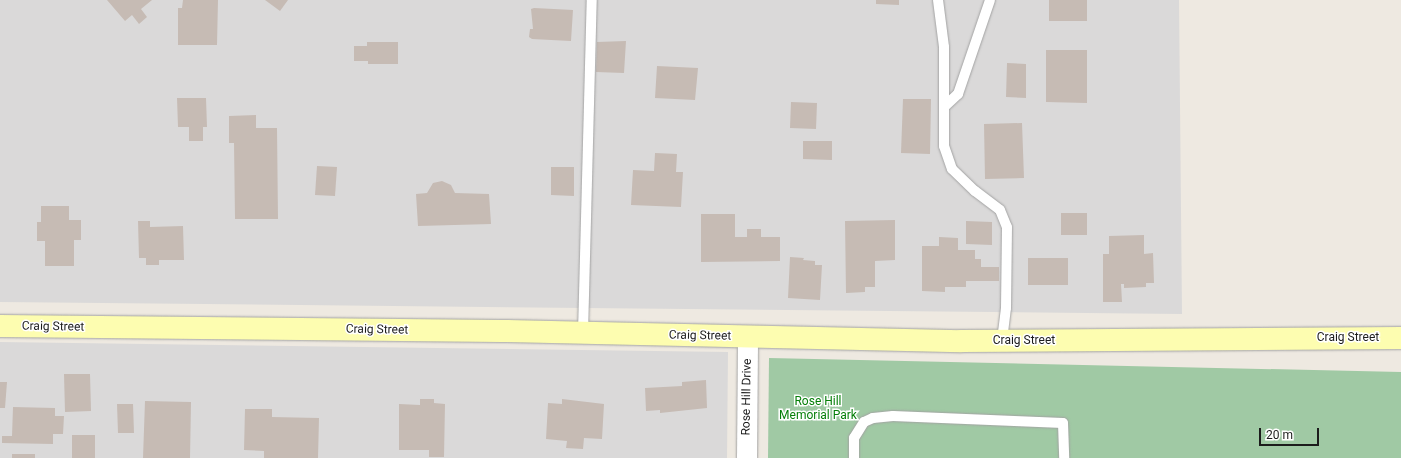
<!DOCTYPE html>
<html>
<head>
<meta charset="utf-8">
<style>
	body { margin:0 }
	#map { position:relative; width:1401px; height:458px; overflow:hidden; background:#eee9e1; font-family:Roboto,sans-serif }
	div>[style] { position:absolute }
	.residential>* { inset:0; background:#dad9d9 }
	.cemetery>* { inset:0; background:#a0c9a4 }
	.building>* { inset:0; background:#c6bbb4 }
	.roads { filter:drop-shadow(0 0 1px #a3a3a3) drop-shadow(0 0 1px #a3a3a3) }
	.lane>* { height:10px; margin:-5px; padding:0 5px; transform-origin:5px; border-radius:5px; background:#fff }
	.street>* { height:20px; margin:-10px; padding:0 10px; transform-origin:10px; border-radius:10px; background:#fff }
	.secondary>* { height:22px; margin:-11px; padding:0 11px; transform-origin:11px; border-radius:11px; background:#fdfdb0 }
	span { translate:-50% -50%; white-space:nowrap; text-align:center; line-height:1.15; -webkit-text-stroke:3px #fff; paint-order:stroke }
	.street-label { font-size:12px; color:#1c1c1c }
	.park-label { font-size:12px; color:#057f08 }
	.scale { position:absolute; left:1259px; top:428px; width:60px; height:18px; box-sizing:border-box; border:2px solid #1c1c1c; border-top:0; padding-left:5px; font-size:12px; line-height:14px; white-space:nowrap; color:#1c1c1c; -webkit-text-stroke:3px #fff; paint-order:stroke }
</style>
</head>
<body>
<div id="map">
	<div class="residential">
		<div style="clip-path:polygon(0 0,1179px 0,1182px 314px,0 302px)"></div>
		<div style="clip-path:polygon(0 342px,728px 352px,727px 458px,0 458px)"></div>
	</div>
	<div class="cemetery">
		<div style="clip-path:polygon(769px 358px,1401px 372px,1401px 458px,768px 458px)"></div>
	</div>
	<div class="building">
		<div style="clip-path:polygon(107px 0,152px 0,141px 9px,147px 17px,139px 24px,132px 15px,125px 21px)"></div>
		<div style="clip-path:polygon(183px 0,218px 0,217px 45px,178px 45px,178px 8px,182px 8px)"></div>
		<div style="clip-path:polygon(265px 0,288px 0,280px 11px)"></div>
		<div style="clip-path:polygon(876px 0,899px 0,899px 5px,876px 4px)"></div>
		<div style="clip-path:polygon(1049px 0,1087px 0,1087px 21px,1049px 21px)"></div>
		<div style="clip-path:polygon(534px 8px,573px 10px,571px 41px,532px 39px,529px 37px,530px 29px,533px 29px,531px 9px)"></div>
		<div style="clip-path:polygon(626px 41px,624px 73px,596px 72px,597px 42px)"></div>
		<div style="clip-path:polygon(367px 42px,398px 42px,398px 64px,368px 64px,368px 61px,354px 61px,354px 46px,367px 46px)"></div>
		<div style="clip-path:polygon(1046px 50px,1087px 50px,1087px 103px,1046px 102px)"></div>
		<div style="clip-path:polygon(1007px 63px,1026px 64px,1026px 98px,1006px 97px)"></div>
		<div style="clip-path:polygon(657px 66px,698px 68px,695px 100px,655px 98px)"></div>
		<div style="clip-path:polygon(177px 98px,206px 98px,207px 127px,203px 127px,203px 141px,189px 141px,189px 127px,178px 127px)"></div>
		<div style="clip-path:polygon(903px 99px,931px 99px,930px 154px,901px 153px)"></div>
		<div style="clip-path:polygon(791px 102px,817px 103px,816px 129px,790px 128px)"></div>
		<div style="clip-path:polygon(256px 115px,256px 128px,277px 128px,278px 219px,235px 219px,234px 143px,229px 143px,229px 116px)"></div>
		<div style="clip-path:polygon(1022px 123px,1024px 178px,985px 179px,984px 124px)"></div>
		<div style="clip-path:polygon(803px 141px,832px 141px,832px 160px,803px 159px)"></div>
		<div style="clip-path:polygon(655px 153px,677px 154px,676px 172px,683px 172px,681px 207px,631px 205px,633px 170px,654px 171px)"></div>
		<div style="clip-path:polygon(317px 166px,337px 167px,335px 196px,315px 195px)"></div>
		<div style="clip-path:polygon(551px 167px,574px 167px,574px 196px,551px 195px)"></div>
		<div style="clip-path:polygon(442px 181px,451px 185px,455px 193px,489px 194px,491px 224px,418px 226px,416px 194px,427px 193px,433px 183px)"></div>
		<div style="clip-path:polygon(41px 206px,69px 206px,69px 220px,81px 220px,81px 240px,74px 240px,74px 266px,45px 266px,45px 241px,37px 241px,37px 222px,41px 222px)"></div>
		<div style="clip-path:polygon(1061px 213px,1087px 213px,1087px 235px,1061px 235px)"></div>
		<div style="clip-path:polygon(701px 214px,735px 214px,735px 237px,747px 237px,747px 229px,761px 229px,761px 237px,780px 237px,780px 261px,701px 262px)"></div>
		<div style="clip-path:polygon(895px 220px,895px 260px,875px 261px,875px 287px,865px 287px,865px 292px,846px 293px,845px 221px)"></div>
		<div style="clip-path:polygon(138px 221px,150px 221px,150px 227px,183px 226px,184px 260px,159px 260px,159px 265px,146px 265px,146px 258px,139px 258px)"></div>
		<div style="clip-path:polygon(966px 221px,992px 222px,992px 245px,966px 244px)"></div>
		<div style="clip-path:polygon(1144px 235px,1144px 254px,1153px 253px,1154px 283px,1146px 283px,1146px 287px,1124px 288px,1124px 284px,1121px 284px,1122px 302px,1103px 302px,1103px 254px,1109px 254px,1109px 236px)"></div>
		<div style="clip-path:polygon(939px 237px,958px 238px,958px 250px,975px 250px,975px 259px,981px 259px,981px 267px,999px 267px,999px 281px,966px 281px,966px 287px,945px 287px,945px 292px,922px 291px,922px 246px,939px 246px)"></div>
		<div style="clip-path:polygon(790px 257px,804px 258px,803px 260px,815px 261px,815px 265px,822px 265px,820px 300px,788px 298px)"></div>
		<div style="clip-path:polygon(1028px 258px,1068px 258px,1068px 285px,1028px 285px)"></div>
		<div style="clip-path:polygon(64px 374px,90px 374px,91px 411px,65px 412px)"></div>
		<div style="clip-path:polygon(706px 380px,707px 408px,660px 413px,660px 410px,646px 411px,645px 388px,682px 386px,682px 382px)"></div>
		<div style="clip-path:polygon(0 382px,7px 382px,5px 408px,0 408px)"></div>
		<div style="clip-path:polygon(420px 399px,434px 399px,434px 403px,445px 404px,444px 457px,429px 457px,429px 450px,399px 450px,399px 404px,420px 405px)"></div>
		<div style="clip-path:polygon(562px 399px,604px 404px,602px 439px,584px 438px,583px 449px,566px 448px,567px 441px,546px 439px,548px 403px,562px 404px)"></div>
		<div style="clip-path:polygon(145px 401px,191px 402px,190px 458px,143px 458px)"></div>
		<div style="clip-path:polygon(117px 404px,133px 404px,134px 433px,118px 433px)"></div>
		<div style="clip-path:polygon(13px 407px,55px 408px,55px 416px,64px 416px,63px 434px,53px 434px,53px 444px,2px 443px,2px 436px,12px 436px)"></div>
		<div style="clip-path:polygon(245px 409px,272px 409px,272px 417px,319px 418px,318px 458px,264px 458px,264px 451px,244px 450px)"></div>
		<div style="clip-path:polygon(72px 435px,95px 435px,95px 458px,72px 458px)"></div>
		<div style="clip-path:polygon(12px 454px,35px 454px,35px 458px,12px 458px)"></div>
	</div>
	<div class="roads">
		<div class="lane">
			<div style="left:938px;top:0;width:47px;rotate:82.7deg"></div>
			<div style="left:944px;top:47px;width:99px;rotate:90deg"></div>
			<div style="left:944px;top:146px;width:24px;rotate:71deg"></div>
			<div style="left:952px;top:169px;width:32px;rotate:44deg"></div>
			<div style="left:975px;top:191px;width:31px;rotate:37deg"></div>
			<div style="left:1000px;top:210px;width:18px;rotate:68deg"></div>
			<div style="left:1007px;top:227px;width:81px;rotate:90.7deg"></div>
			<div style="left:1006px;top:308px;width:33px;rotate:97deg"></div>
			<div style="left:945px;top:106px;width:18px;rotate:-43deg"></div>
			<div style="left:958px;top:94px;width:99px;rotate:-71.2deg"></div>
			<div style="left:583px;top:333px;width:333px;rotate:-88.5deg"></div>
			<div style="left:854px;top:458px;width:20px;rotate:-90deg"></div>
			<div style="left:854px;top:438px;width:19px;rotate:-58deg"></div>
			<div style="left:864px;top:422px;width:10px;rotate:-24deg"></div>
			<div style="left:873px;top:418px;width:20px;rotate:-6deg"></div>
			<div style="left:893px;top:416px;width:170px;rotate:2.4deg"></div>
			<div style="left:1063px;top:423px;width:35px;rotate:88deg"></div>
		</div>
		<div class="street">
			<div style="left:747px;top:458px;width:121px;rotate:-89.5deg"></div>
		</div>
		<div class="secondary">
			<div style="left:0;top:326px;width:507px;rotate:0.57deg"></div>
			<div style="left:507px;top:331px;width:454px;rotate:1.3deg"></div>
			<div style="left:961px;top:341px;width:440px;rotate:-0.4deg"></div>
		</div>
	</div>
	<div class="street-label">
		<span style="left:53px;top:327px;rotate:1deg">Craig Street</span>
		<span style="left:377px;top:330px;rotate:1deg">Craig Street</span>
		<span style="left:700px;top:336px;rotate:1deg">Craig Street</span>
		<span style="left:1348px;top:338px">Craig Street</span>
		<span style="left:1024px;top:341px">Craig Street</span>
		<span style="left:747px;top:397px;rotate:-89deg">Rose Hill Drive</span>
	</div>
	<div class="park-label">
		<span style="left:818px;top:409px">Rose Hill<br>Memorial Park</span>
	</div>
	<div class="scale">20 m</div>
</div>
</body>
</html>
